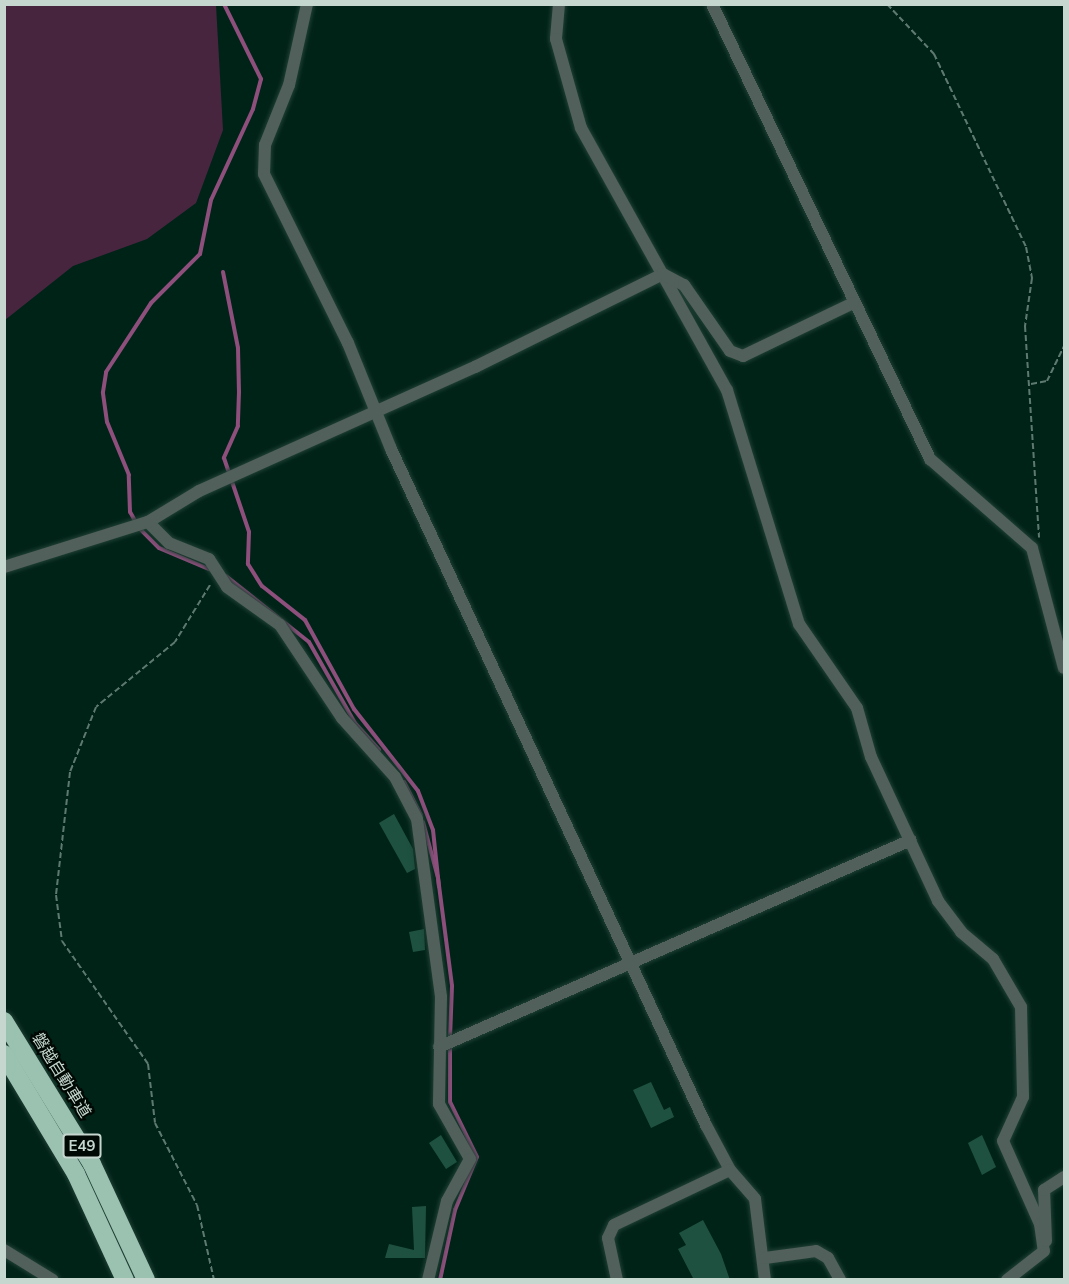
<!DOCTYPE html>
<html>
<head>
<meta charset="utf-8">
<style>
	body { margin:0 }
	#map { position:relative; width:1069px; height:1284px; overflow:hidden; background:#002318; font-family:Mulish,"Noto Sans JP",sans-serif }
	div>[style] { position:absolute }
	.green>* { inset:0; background:#48253f }
	.stream>* { height:4px; margin:-2px; padding:0 2px; transform-origin:2px; border-radius:2px; background:#8e4f7d }
	.building>* { inset:0; background:#1e5140 }
	.path>* { height:2px; margin-top:-1px; transform-origin:0; background:repeating-linear-gradient(90deg,#5e796f 0 6px,transparent 0 9px) }
	.roads { filter:drop-shadow(0 0 2px #204035) drop-shadow(0 0 2px #204035) }
	.street>* { height:12px; margin:-6px; padding:0 6px; transform-origin:6px; border-radius:6px; background:#51605a }
	.highway>* { height:18px; margin:-9px; padding:0 9px; transform-origin:9px; border-radius:9px; background:#9bc1b1 }
	span { translate:-50% -50%; white-space:nowrap; text-align:center; line-height:1.15; -webkit-text-stroke:4.5px #010905; paint-order:stroke }
	.shield-label span { padding:2px 4px; background:#010905; border:2px solid; border-radius:4px; -webkit-text-stroke-width:0 }
	.shield-label { font-size:15px; color:#c5d7cf; font-weight:700 }
	.street-label { font-size:16px; color:#c5d7cf }
	.frame { position:absolute; inset:0; border:6px solid #c5d7cf; pointer-events:none }
</style>
</head>
<body>
<div id="map">
	<div class="green">
		<div style="clip-path:polygon(5px 4px,216px 5px,223px 130px,196px 203px,147px 239px,73px 266px,5px 320px)"></div>
	</div>
	<div class="stream">
		<div style="left:223px;top:272px;width:77px;rotate:78.8deg"></div>
		<div style="left:238px;top:348px;width:44px;rotate:88.7deg"></div>
		<div style="left:239px;top:392px;width:34px;rotate:92deg"></div>
		<div style="left:238px;top:426px;width:35px;rotate:114deg"></div>
		<div style="left:224px;top:458px;width:78px;rotate:71.3deg"></div>
		<div style="left:249px;top:532px;width:32px;rotate:92deg"></div>
		<div style="left:248px;top:564px;width:26px;rotate:58deg"></div>
		<div style="left:262px;top:586px;width:55px;rotate:38.3deg"></div>
		<div style="left:305px;top:620px;width:102px;rotate:61.2deg"></div>
		<div style="left:354px;top:709px;width:104px;rotate:52deg"></div>
		<div style="left:418px;top:791px;width:42px;rotate:69deg"></div>
		<div style="left:433px;top:830px;width:57px;rotate:84deg"></div>
		<div style="left:211px;top:570px;width:56px;rotate:-157.1deg"></div>
		<div style="left:159px;top:548px;width:28px;rotate:-135deg"></div>
		<div style="left:139px;top:528px;width:18px;rotate:-119deg"></div>
		<div style="left:130px;top:512px;width:37px;rotate:-92deg"></div>
		<div style="left:129px;top:475px;width:57px;rotate:-112.5deg"></div>
		<div style="left:107px;top:422px;width:30px;rotate:-98deg"></div>
		<div style="left:103px;top:392px;width:20px;rotate:-81deg"></div>
		<div style="left:106px;top:372px;width:82px;rotate:-56.9deg"></div>
		<div style="left:151px;top:303px;width:69px;rotate:-45deg"></div>
		<div style="left:200px;top:254px;width:55px;rotate:-78.5deg"></div>
		<div style="left:211px;top:200px;width:100px;rotate:-65.2deg"></div>
		<div style="left:253px;top:109px;width:31px;rotate:-75deg"></div>
		<div style="left:261px;top:79px;width:84px;rotate:-116.3deg"></div>
		<div style="left:226px;top:576px;width:106px;rotate:38.5deg"></div>
		<div style="left:309px;top:642px;width:93px;rotate:60.4deg"></div>
		<div style="left:355px;top:723px;width:36px;rotate:48deg"></div>
		<div style="left:404px;top:782px;width:37px;rotate:63deg"></div>
		<div style="left:423px;top:822px;width:58px;rotate:75deg"></div>
		<div style="left:438px;top:878px;width:109px;rotate:82.6deg"></div>
		<div style="left:452px;top:986px;width:52px;rotate:92.2deg"></div>
		<div style="left:440px;top:1280px;width:72px;rotate:-77.9deg"></div>
		<div style="left:455px;top:1210px;width:57px;rotate:-67.5deg"></div>
		<div style="left:477px;top:1157px;width:61px;rotate:-116.1deg"></div>
		<div style="left:450px;top:1102px;width:56px;rotate:-90deg"></div>
	</div>
	<div class="building">
		<div style="clip-path:polygon(394px 814px,413px 849px,415px 869px,407px 873px,379px 823px)"></div>
		<div style="clip-path:polygon(424px 929px,425px 950px,413px 952px,409px 932px)"></div>
		<div style="clip-path:polygon(651px 1082px,664px 1110px,670px 1107px,674px 1117px,651px 1128px,633px 1090px)"></div>
		<div style="clip-path:polygon(441px 1135px,457px 1162px,446px 1169px,429px 1143px)"></div>
		<div style="clip-path:polygon(982px 1135px,996px 1167px,982px 1175px,968px 1143px)"></div>
		<div style="clip-path:polygon(426px 1206px,425px 1258px,385px 1258px,389px 1244px,414px 1250px,412px 1207px)"></div>
		<div style="clip-path:polygon(703px 1220px,721px 1254px,730px 1280px,694px 1280px,678px 1249px,686px 1245px,679px 1233px)"></div>
	</div>
	<div class="path">
		<div style="left:887px;top:4px;width:69px;rotate:46.8deg"></div>
		<div style="left:934px;top:54px;width:214px;rotate:64.5deg"></div>
		<div style="left:1026px;top:247px;width:32px;rotate:79deg"></div>
		<div style="left:1032px;top:278px;width:49px;rotate:98.3deg"></div>
		<div style="left:1025px;top:326px;width:212px;rotate:86.2deg"></div>
		<div style="left:1031px;top:384px;width:16px;rotate:-11deg"></div>
		<div style="left:1047px;top:381px;width:39px;rotate:-64deg"></div>
		<div style="left:210px;top:585px;width:67px;rotate:121.6deg"></div>
		<div style="left:175px;top:642px;width:102px;rotate:140.6deg"></div>
		<div style="left:96px;top:707px;width:70px;rotate:111.8deg"></div>
		<div style="left:70px;top:772px;width:124px;rotate:96.5deg"></div>
		<div style="left:56px;top:895px;width:46px;rotate:82.6deg"></div>
		<div style="left:62px;top:941px;width:150px;rotate:55deg"></div>
		<div style="left:148px;top:1064px;width:59px;rotate:83.2deg"></div>
		<div style="left:155px;top:1123px;width:92px;rotate:62.9deg"></div>
		<div style="left:197px;top:1205px;width:77px;rotate:77.2deg"></div>
	</div>
	<div class="roads">
		<div class="street">
			<div style="left:307px;top:4px;width:83px;rotate:102.5deg"></div>
			<div style="left:289px;top:85px;width:65px;rotate:111.8deg"></div>
			<div style="left:265px;top:145px;width:29px;rotate:92deg"></div>
			<div style="left:264px;top:174px;width:189px;rotate:63.6deg"></div>
			<div style="left:348px;top:343px;width:114px;rotate:67.9deg"></div>
			<div style="left:391px;top:449px;width:746px;rotate:65.02deg"></div>
			<div style="left:706px;top:1125px;width:51px;rotate:61.9deg"></div>
			<div style="left:730px;top:1170px;width:38px;rotate:49deg"></div>
			<div style="left:755px;top:1199px;width:82px;rotate:83deg"></div>
			<div style="left:559px;top:4px;width:35px;rotate:95deg"></div>
			<div style="left:556px;top:39px;width:92px;rotate:74.3deg"></div>
			<div style="left:581px;top:128px;width:300px;rotate:60.9deg"></div>
			<div style="left:727px;top:390px;width:245px;rotate:72.9deg"></div>
			<div style="left:799px;top:624px;width:102px;rotate:55.4deg"></div>
			<div style="left:857px;top:708px;width:51px;rotate:74.1deg"></div>
			<div style="left:871px;top:757px;width:159px;rotate:65deg"></div>
			<div style="left:938px;top:901px;width:39px;rotate:53deg"></div>
			<div style="left:961px;top:932px;width:42px;rotate:40.2deg"></div>
			<div style="left:993px;top:959px;width:56px;rotate:59.7deg"></div>
			<div style="left:1021px;top:1007px;width:90px;rotate:88.7deg"></div>
			<div style="left:1023px;top:1097px;width:48px;rotate:114.4deg"></div>
			<div style="left:1003px;top:1141px;width:91px;rotate:66deg"></div>
			<div style="left:1040px;top:1224px;width:27px;rotate:82deg"></div>
			<div style="left:1044px;top:1251px;width:47px;rotate:141.9deg"></div>
			<div style="left:712px;top:4px;width:505px;rotate:64.4deg"></div>
			<div style="left:930px;top:459px;width:135px;rotate:41.1deg"></div>
			<div style="left:1032px;top:548px;width:124px;rotate:75.1deg"></div>
			<div style="left:148px;top:522px;width:30px;rotate:45deg"></div>
			<div style="left:169px;top:543px;width:43px;rotate:21.8deg"></div>
			<div style="left:209px;top:559px;width:33px;rotate:57deg"></div>
			<div style="left:227px;top:587px;width:65px;rotate:35.6deg"></div>
			<div style="left:280px;top:625px;width:112px;rotate:56.3deg"></div>
			<div style="left:342px;top:718px;width:79px;rotate:48.1deg"></div>
			<div style="left:395px;top:777px;width:47px;rotate:62.4deg"></div>
			<div style="left:417px;top:819px;width:180px;rotate:82.3deg"></div>
			<div style="left:441px;top:997px;width:107px;rotate:91.1deg"></div>
			<div style="left:439px;top:1104px;width:63px;rotate:60.6deg"></div>
			<div style="left:470px;top:1159px;width:48px;rotate:118.7deg"></div>
			<div style="left:447px;top:1201px;width:81px;rotate:103.5deg"></div>
			<div style="left:4px;top:567px;width:151px;rotate:-17.4deg"></div>
			<div style="left:148px;top:522px;width:60px;rotate:-31.3deg"></div>
			<div style="left:199px;top:491px;width:303px;rotate:-24.2deg"></div>
			<div style="left:475px;top:367px;width:210px;rotate:-26.3deg"></div>
			<div style="left:663px;top:274px;width:24px;rotate:28deg"></div>
			<div style="left:684px;top:285px;width:80px;rotate:55.1deg"></div>
			<div style="left:730px;top:351px;width:14px;rotate:21deg"></div>
			<div style="left:743px;top:356px;width:122px;rotate:-25.7deg"></div>
			<div style="left:439px;top:1047px;width:515px;rotate:-23.68deg"></div>
			<div style="left:1046px;top:1241px;width:51px;rotate:-92.2deg"></div>
			<div style="left:1044px;top:1190px;width:24px;rotate:-33deg"></div>
			<div style="left:4px;top:1250px;width:57px;rotate:31.5deg"></div>
			<div style="left:765px;top:1258px;width:51px;rotate:-7.8deg"></div>
			<div style="left:816px;top:1251px;width:14px;rotate:30deg"></div>
			<div style="left:828px;top:1258px;width:25px;rotate:61deg"></div>
			<div style="left:617px;top:1280px;width:43px;rotate:-102.1deg"></div>
			<div style="left:608px;top:1238px;width:14px;rotate:-65deg"></div>
			<div style="left:614px;top:1225px;width:128px;rotate:-25.4deg"></div>
		</div>
		<div class="highway">
			<div style="left:4px;top:1021px;width:168px;rotate:58.4deg"></div>
			<div style="left:92px;top:1164px;width:128px;rotate:65deg"></div>
			<div style="left:4px;top:1054px;width:140px;rotate:59deg"></div>
			<div style="left:76px;top:1174px;width:117px;rotate:65.2deg"></div>
		</div>
	</div>
	<div class="shield-label">
		<span style="left:82px;top:1146px">E49</span>
	</div>
	<div class="street-label">
		<span style="left:62px;top:1075px;rotate:58deg">磐越自動車道</span>
	</div>
	<div class="frame"></div>
</div>
</body>
</html>
